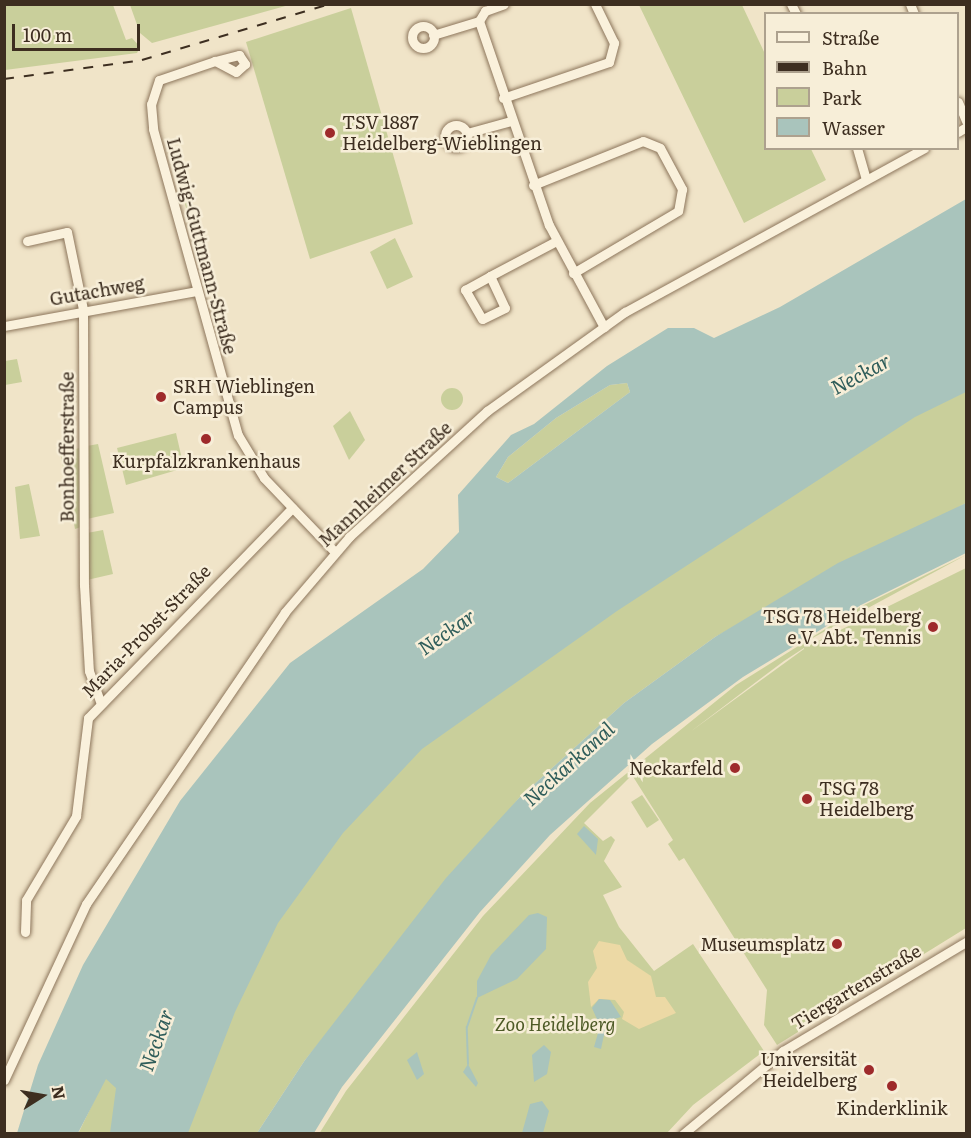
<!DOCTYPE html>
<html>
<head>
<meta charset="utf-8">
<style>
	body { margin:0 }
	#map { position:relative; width:971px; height:1138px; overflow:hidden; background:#f0e4c8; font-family:Literata,serif }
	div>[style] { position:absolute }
	.green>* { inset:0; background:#c9cf9b }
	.round { border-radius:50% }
	.sand>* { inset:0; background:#ecd9a5 }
	.water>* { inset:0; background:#a9c4bc }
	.stream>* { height:2px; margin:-1px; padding:0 1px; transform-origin:1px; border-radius:1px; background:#a9c4bc }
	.roads { filter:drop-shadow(0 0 2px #8d765c) drop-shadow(0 0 2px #8d765c) }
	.minor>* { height:9px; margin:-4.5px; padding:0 4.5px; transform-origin:4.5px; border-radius:4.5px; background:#faf1dc }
	.minor>.ring { margin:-4.5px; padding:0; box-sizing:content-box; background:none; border:9px solid #faf1dc; border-radius:50% }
	.rail>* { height:2px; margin-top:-1px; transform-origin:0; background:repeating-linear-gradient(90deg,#3d2e20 0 10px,transparent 0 20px) }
	.dots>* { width:16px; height:16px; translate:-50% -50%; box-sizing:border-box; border:3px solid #f7eed8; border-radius:50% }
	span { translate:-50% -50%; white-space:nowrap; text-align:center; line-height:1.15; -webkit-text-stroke:5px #f7eed8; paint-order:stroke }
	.poi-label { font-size:18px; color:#3d2e20 }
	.left { translate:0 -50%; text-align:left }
	.right { translate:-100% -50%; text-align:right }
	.street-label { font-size:18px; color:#3d2e20 }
	.park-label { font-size:18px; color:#4d5a26; font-style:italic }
	.water-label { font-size:20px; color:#2f5d5a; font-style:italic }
	.frame { position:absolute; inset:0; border:6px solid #3d2e20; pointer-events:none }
	.legend { position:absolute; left:764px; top:12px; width:195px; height:138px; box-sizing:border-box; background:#f7eed8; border:2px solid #ada18e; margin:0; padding:8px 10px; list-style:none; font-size:18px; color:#3d2e20 }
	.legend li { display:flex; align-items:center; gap:12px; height:30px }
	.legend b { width:30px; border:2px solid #ada18e }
	.north { position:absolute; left:12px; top:1066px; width:60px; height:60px; -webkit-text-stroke:4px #f7eed8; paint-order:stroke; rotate:79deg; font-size:16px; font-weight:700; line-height:24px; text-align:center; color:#3d2e20 }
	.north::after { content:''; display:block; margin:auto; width:21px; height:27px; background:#3d2e20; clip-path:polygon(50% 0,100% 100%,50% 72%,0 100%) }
	.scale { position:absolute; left:12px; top:24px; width:128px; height:27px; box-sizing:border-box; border:3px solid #3d2e20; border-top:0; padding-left:8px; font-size:18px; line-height:21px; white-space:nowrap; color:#3d2e20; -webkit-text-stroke:4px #f7eed8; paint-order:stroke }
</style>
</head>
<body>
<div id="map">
	<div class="green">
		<div style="clip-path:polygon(4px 5px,113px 5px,126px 40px,132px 38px,140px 47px,137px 53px,5px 70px)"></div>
		<div style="clip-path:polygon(130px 5px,130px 4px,289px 5px,152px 43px,140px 33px)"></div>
		<div style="clip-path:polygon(639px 5px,742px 5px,765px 54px,766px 148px,811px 149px,826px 180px,744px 223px)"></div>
		<div style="clip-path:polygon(351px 8px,413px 224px,310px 259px,246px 42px)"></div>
		<div style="clip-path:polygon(187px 197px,205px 264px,201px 265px,184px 200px)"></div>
		<div style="clip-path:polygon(395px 238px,413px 277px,387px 289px,370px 252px)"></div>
		<div style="clip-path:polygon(966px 317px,966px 503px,715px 637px,624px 703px,519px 798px,305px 1060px,257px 1133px,78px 1134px,105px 1078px,272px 824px)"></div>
		<div style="clip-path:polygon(17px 359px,22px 382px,5px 385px,5px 361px)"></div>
		<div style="clip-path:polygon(627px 383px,630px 392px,508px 483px,496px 477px,508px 457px,556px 418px,610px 385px)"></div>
		<div class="round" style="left:441px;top:388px;width:22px;height:22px"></div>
		<div style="clip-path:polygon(350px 411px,365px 440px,349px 460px,333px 426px)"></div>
		<div style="clip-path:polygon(176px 433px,184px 468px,126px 485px,117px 448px)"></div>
		<div style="clip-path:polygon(98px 444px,114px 513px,87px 519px,87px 446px)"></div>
		<div style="clip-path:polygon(80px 448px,81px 527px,75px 529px,60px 452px)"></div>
		<div style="clip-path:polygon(29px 484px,40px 536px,20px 539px,15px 487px)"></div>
		<div style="clip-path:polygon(103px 530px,113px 574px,87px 580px,87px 533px)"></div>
		<div style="clip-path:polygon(evenodd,966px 555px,807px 641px,810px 645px,966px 568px,966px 928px,777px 1045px,764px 1025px,767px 990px,684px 858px,679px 861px,668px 844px,673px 840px,632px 775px,584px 823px,603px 841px,611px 836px,615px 840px,604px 861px,622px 887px,603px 895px,619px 927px,654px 971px,693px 944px,764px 1051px,693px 1105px,667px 1133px,319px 1134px,346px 1091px,483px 916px,590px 803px,736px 685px,862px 606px,966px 555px,804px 648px,804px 649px,690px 732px,784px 661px,804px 648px)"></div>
		<div style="clip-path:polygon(642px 795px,659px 820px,647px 828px,631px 802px)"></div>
	</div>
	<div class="sand">
		<div style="clip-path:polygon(599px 941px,620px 945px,627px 960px,651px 976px,656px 997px,665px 997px,676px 1013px,639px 1029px,622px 1019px,624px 1012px,615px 1000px,599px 999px,591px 1007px,588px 982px,597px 968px,593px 951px)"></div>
	</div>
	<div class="water">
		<div style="clip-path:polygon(evenodd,966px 199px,966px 392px,915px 417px,617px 611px,422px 749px,343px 833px,278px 923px,235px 1012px,188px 1133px,110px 1133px,116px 1088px,106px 1079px,78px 1133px,17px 1133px,38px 1065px,83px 965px,180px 801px,290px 663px,423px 569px,459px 532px,458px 495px,511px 435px,534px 424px,607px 366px,668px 328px,694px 328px,714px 338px,780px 307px,966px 199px,627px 383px,630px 392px,508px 483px,496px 477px,508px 457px,556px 418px,610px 385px,627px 383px)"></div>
		<div style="clip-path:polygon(966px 503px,966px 553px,861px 605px,743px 677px,652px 744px,550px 835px,480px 912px,342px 1087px,314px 1133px,257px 1133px,305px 1060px,446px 878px,519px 798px,624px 703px,715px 637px,838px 563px)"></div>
		<div style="clip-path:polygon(584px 826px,598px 839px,596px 855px,577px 834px)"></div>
		<div style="clip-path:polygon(538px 913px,547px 917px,546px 949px,517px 979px,477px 998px,477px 981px,491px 955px,529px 915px)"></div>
		<div style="clip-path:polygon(599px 999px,610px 1000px,621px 1017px,607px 1021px,601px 1049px,594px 1047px,600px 1026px,592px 1008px)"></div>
		<div style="clip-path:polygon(544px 1045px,551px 1052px,547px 1074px,534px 1082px,532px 1055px)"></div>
		<div style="clip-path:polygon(417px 1052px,424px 1074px,417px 1080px,407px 1060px)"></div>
		<div style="clip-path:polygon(468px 1064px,478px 1083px,476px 1087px,463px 1072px)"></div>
		<div style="clip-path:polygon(542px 1101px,549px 1111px,543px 1133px,522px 1133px,530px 1104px)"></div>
	</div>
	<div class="stream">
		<div style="left:468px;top:1064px;width:37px;rotate:-92deg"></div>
		<div style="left:467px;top:1027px;width:31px;rotate:-71deg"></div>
	</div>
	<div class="roads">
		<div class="minor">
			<div style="left:791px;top:4px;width:11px;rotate:63deg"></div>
			<div style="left:910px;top:4px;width:11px;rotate:68deg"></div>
			<div style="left:479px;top:21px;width:216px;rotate:71.1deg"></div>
			<div style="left:549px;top:225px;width:116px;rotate:61.7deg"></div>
			<div style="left:479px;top:21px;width:12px;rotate:-59deg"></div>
			<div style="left:485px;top:11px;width:20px;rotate:-20deg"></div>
			<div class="ring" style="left:412px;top:26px;width:13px;height:13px"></div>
			<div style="left:433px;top:35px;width:48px;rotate:-16.9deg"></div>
			<div style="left:215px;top:61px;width:25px;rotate:-14deg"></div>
			<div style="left:239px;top:55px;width:11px;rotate:56deg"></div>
			<div style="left:245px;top:64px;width:12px;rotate:138deg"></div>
			<div style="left:236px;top:72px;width:24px;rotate:-152deg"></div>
			<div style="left:215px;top:61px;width:59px;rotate:161.3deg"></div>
			<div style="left:159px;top:80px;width:25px;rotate:108deg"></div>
			<div style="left:151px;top:104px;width:25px;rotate:85deg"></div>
			<div style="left:153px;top:129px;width:318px;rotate:74.5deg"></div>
			<div style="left:238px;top:435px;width:50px;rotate:58.8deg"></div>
			<div style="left:264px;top:478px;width:103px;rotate:46.2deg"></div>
			<div style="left:503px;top:98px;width:112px;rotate:-18.8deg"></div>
			<div style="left:609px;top:62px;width:20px;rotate:-75deg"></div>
			<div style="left:614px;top:43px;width:43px;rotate:-116deg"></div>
			<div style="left:958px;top:102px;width:21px;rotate:67deg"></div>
			<div class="ring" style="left:445px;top:125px;width:13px;height:13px"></div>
			<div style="left:958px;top:132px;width:9px;rotate:-32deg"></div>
			<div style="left:467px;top:133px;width:46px;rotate:-15.3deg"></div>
			<div style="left:857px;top:148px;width:32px;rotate:74deg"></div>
			<div style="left:533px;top:185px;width:118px;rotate:-21.8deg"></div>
			<div style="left:643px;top:141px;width:18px;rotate:22deg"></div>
			<div style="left:660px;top:148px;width:47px;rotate:61.8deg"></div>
			<div style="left:682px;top:189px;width:22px;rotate:100deg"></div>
			<div style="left:678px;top:211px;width:122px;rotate:149.4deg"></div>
			<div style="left:27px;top:241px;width:41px;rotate:-12.7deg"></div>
			<div style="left:67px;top:232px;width:79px;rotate:78.3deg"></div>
			<div style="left:83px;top:309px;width:276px;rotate:89.8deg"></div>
			<div style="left:84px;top:585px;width:86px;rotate:86.7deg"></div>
			<div style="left:89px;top:671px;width:33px;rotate:70deg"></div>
			<div style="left:490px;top:276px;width:35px;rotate:65deg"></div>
			<div style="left:505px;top:308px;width:25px;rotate:154deg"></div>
			<div style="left:482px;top:319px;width:34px;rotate:-120deg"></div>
			<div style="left:465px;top:290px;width:29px;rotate:-29deg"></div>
			<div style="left:490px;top:276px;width:75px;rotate:-27.9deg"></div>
			<div style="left:4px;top:326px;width:195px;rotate:-10.3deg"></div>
			<div style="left:25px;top:932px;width:32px;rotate:-88deg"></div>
			<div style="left:26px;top:900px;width:98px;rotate:-59.2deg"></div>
			<div style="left:76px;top:816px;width:99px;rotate:-83deg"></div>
			<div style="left:88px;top:718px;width:293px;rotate:-45.8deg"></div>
			<div style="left:4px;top:1080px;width:194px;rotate:-65deg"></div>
			<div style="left:86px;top:904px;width:353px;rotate:-55.7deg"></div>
			<div style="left:285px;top:612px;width:99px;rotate:-49.5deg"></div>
			<div style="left:349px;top:537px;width:187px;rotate:-42.4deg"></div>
			<div style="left:487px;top:411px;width:170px;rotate:-35.7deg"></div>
			<div style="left:625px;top:312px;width:341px;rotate:-28.7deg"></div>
			<div style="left:683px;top:1134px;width:130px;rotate:-39.7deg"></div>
			<div style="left:783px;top:1051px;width:213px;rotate:-30.8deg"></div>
		</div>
	</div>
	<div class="rail">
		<div style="left:4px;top:79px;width:139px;rotate:-7.8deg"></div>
		<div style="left:142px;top:60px;width:196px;rotate:-16.6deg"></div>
	</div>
	<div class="dots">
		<div style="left:330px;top:133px;background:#9e2a2b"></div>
		<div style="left:161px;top:397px;background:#9e2a2b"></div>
		<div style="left:206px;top:439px;background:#9e2a2b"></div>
		<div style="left:933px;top:627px;background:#9e2a2b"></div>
		<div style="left:735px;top:768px;background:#9e2a2b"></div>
		<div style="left:807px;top:799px;background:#9e2a2b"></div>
		<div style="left:837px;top:944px;background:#9e2a2b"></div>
		<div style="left:869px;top:1070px;background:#9e2a2b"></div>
		<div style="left:892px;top:1086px;background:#9e2a2b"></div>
	</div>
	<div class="poi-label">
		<span class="left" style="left:342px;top:133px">TSV 1887<br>Heidelberg-Wieblingen</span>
		<span class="left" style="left:173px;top:397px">SRH Wieblingen<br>Campus</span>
		<span style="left:206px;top:461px">Kurpfalzkrankenhaus</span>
		<span class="right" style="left:921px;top:627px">TSG 78 Heidelberg<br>e.V. Abt. Tennis</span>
		<span class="right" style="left:723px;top:768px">Neckarfeld</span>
		<span class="left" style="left:819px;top:799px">TSG 78<br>Heidelberg</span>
		<span class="right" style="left:825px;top:944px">Museumsplatz</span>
		<span class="right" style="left:857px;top:1070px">Universität<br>Heidelberg</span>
		<span style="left:892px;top:1108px">Kinderklinik</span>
	</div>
	<div class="street-label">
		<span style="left:202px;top:246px;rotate:75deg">Ludwig-Guttmann-Straße</span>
		<span style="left:97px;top:291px;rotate:-10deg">Gutachweg</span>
		<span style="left:67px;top:447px;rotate:-90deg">Bonhoefferstraße</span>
		<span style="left:385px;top:484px;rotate:-43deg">Mannheimer Straße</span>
		<span style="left:146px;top:631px;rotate:-46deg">Maria-Probst-Straße</span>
		<span style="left:856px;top:987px;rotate:-31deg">Tiergartenstraße</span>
	</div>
	<div class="park-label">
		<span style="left:555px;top:1024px">Zoo Heidelberg</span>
	</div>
	<div class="water-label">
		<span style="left:860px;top:373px;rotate:-28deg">Neckar</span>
		<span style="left:446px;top:631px;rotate:-35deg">Neckar</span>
		<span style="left:568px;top:763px;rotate:-42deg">Neckarkanal</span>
		<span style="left:155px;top:1040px;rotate:-70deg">Neckar</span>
	</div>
	<div class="frame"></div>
	<ul class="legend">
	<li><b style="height:8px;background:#faf1dc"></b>Straße</li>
	<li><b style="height:8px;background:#3d2e20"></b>Bahn</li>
	<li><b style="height:16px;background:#c9cf9b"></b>Park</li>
	<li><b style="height:16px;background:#a9c4bc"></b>Wasser</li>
	</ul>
	<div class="north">N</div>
	<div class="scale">100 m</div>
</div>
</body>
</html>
